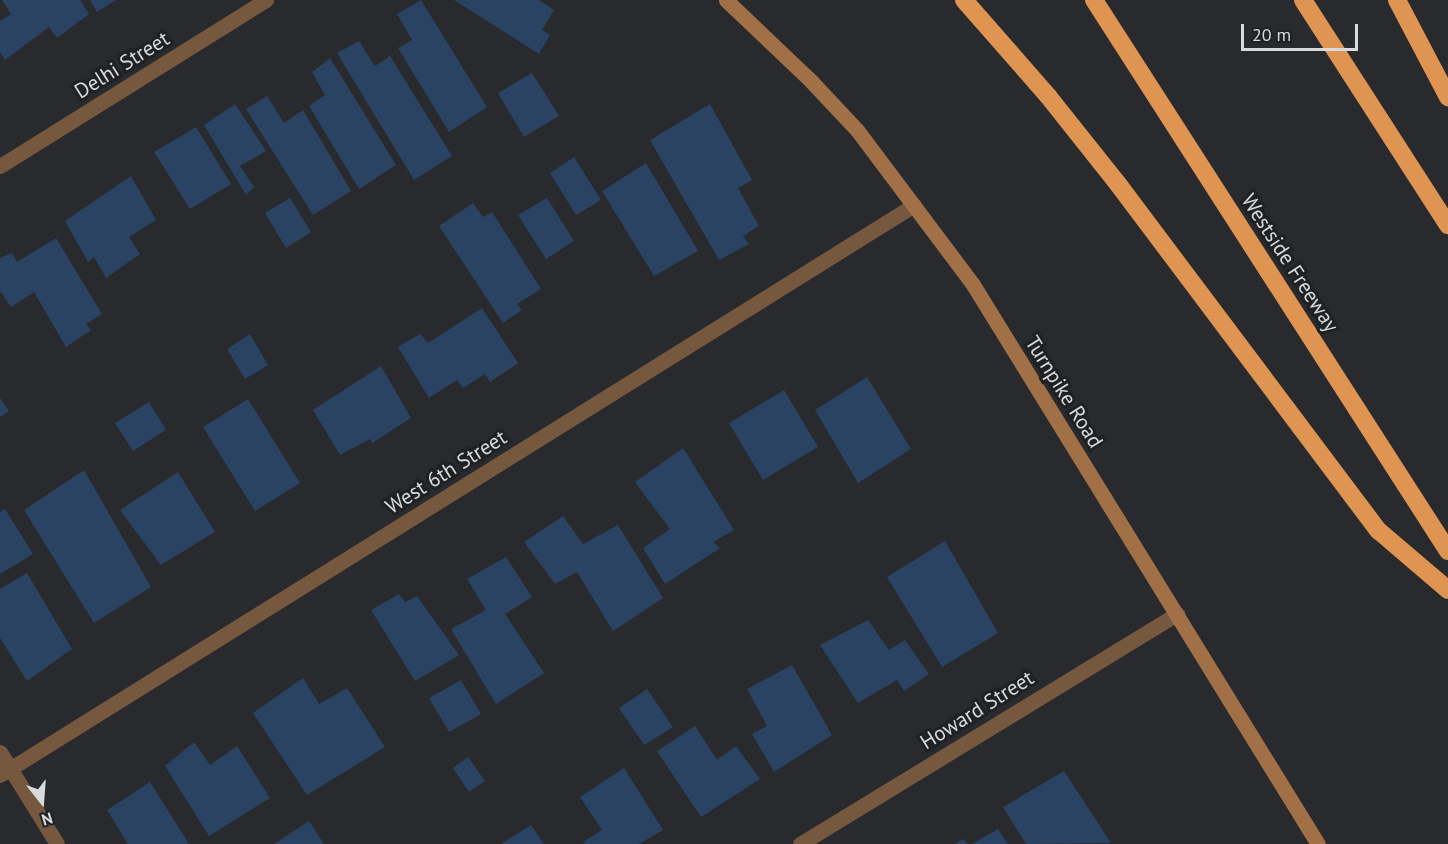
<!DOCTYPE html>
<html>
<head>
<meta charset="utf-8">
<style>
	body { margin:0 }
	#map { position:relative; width:1448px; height:844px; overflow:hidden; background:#282a2d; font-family:"PT Sans",sans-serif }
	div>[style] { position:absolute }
	.building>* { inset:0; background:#2a4363 }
	.street>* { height:15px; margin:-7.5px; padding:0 7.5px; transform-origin:7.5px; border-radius:7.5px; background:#76583e }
	.secondary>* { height:15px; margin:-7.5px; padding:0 7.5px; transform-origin:7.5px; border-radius:7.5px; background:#a17047 }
	.highway>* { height:18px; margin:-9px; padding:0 9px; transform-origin:9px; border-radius:9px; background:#df9451 }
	span { translate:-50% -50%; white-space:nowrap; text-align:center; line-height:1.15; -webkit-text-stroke:6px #1f2123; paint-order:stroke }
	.street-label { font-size:21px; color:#d9dadc }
	.north { position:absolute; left:12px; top:772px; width:60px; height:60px; -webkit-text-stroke:4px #1f2123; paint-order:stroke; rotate:163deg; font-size:16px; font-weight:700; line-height:24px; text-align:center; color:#d9dadc }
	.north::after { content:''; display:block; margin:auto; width:21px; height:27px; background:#d9dadc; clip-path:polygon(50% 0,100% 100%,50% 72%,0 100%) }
	.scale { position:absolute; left:1241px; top:24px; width:117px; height:27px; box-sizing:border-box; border:3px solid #d9dadc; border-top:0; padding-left:8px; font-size:18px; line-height:21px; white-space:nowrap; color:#d9dadc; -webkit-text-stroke:4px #1f2123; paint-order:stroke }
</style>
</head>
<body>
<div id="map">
	<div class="building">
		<div style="clip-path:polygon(2px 0,80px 0,89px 14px,57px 38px,49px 27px,5px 60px,0 52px,0 21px,11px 14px)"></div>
		<div style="clip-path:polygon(90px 0,116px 0,97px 12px)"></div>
		<div style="clip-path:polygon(421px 0,487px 107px,449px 132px,398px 48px,412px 40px,397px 14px)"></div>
		<div style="clip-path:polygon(454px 0,539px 0,554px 10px,542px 30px,550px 35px,539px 54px)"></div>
		<div style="clip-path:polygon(359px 41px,375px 66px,390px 56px,452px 156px,414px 180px,337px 53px)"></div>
		<div style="clip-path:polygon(330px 58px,396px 165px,359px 189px,309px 106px,325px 95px,312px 72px)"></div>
		<div style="clip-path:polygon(532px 73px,559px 116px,524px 137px,498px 93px)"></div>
		<div style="clip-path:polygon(267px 96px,284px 123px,303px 110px,351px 191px,313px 215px,246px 109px)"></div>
		<div style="clip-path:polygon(235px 104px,266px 151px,240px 166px,254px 187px,246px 195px,204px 125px)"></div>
		<div style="clip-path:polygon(710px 104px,752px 180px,738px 188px,759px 226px,743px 236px,749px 244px,719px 260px,650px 140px)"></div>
		<div style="clip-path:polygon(196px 127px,231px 184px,190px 209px,154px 152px)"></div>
		<div style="clip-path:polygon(574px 157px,601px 200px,576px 215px,550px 173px)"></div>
		<div style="clip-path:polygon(646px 163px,698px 251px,654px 276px,602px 191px)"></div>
		<div style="clip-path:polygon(131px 176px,156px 220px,129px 237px,140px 254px,106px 278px,94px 257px,88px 262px,65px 221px)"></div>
		<div style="clip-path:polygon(290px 198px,311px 232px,286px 248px,265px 213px)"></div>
		<div style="clip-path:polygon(547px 198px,574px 241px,546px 259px,518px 215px)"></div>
		<div style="clip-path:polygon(473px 203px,483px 217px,492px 212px,541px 289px,517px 304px,522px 310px,503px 323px,439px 226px)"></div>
		<div style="clip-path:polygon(56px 238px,102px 314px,86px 324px,91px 330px,66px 347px,34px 292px,11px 307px,0 291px,0 258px,12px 253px,17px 262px)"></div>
		<div style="clip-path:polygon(482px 308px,518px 363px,490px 382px,485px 374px,463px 388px,457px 380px,429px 398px,398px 347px,420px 334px,428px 343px)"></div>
		<div style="clip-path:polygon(250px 334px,268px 365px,245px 379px,227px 349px)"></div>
		<div style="clip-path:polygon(381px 366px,411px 418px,372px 443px,370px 439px,340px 455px,313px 410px)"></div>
		<div style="clip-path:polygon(867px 377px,911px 449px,858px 483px,815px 410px)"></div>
		<div style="clip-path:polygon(784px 390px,818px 447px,763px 480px,729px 423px)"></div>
		<div style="clip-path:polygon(0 398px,9px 411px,0 417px)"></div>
		<div style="clip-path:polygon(248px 399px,300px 483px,255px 511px,203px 427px)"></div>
		<div style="clip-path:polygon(149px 402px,166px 430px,133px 451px,115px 423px)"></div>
		<div style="clip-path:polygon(683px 448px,734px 530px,713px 542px,720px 548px,665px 584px,643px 548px,670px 529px,635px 482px)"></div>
		<div style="clip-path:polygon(84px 470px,151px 587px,94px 623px,24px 510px)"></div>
		<div style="clip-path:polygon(178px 472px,215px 532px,161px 565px,120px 510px)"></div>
		<div style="clip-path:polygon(5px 509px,33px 554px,0 574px,0 512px)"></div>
		<div style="clip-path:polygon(563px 516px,583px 544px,618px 525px,663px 598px,613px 631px,577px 572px,555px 584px,524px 542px)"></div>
		<div style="clip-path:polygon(945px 541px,998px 633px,942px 667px,887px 577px)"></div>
		<div style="clip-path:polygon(506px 557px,532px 597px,505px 614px,544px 673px,496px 704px,451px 629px,486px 610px,467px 579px)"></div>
		<div style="clip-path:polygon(27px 573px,72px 649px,27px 681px,0 638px,0 589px)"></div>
		<div style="clip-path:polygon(399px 594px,405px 602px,417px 596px,459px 655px,415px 681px,371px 610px)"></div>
		<div style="clip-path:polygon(868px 620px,889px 650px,905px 640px,929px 674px,904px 691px,897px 680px,858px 703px,820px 645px)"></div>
		<div style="clip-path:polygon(792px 665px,832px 735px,774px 772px,752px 734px,767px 726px,747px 689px)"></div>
		<div style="clip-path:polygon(303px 678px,319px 704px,347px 688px,385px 747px,307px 795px,253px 713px)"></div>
		<div style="clip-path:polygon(461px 680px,481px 714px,449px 732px,429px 698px)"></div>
		<div style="clip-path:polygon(647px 689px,673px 727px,644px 745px,619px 708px)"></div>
		<div style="clip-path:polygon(695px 726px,717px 760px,736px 746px,760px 779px,701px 817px,657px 751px)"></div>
		<div style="clip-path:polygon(194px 742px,210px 765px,237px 746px,270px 798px,209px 836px,165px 766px)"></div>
		<div style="clip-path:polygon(468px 757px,485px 781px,469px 792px,453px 768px)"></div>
		<div style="clip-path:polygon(624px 768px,663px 830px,639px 844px,584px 844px,583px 842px,602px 830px,580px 797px)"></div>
		<div style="clip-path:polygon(1064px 771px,1111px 843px,1026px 844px,1003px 807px)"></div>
		<div style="clip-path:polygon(150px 782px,189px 844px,128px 844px,107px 810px)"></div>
		<div style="clip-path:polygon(309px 821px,324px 844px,274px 844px)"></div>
		<div style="clip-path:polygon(531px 825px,544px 844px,501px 844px)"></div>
		<div style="clip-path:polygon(998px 829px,1008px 844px,972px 844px)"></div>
		<div style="clip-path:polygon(963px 839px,968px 844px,955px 844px)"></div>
	</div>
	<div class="street">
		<div style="left:0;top:166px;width:314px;rotate:-32deg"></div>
		<div style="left:0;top:752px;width:108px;rotate:58.2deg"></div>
		<div style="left:0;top:775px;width:1077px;rotate:-31.95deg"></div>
		<div style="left:800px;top:844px;width:442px;rotate:-31.4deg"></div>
	</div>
	<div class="secondary">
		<div style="left:726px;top:0;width:117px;rotate:43.6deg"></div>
		<div style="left:811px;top:81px;width:67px;rotate:46.8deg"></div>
		<div style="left:857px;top:130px;width:191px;rotate:53.1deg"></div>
		<div style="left:972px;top:283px;width:659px;rotate:58.34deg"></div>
	</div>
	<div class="highway">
		<div style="left:964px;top:0;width:128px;rotate:48.8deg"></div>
		<div style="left:1048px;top:96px;width:112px;rotate:51.5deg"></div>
		<div style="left:1118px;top:184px;width:434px;rotate:53.1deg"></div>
		<div style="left:1379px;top:531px;width:91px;rotate:40.5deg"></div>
		<div style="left:1094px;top:0;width:655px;rotate:57.28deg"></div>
		<div style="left:1303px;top:0;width:268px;rotate:57.2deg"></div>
		<div style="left:1397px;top:0;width:110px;rotate:62.3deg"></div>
	</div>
	<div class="street-label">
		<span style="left:122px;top:65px;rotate:-32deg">Delhi Street</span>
		<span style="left:1290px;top:263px;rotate:57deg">Westside Freeway</span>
		<span style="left:1064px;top:392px;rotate:58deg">Turnpike Road</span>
		<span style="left:446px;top:472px;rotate:-32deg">West 6th Street</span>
		<span style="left:977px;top:710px;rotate:-32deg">Howard Street</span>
	</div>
	<div class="north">N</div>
	<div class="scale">20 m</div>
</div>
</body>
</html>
